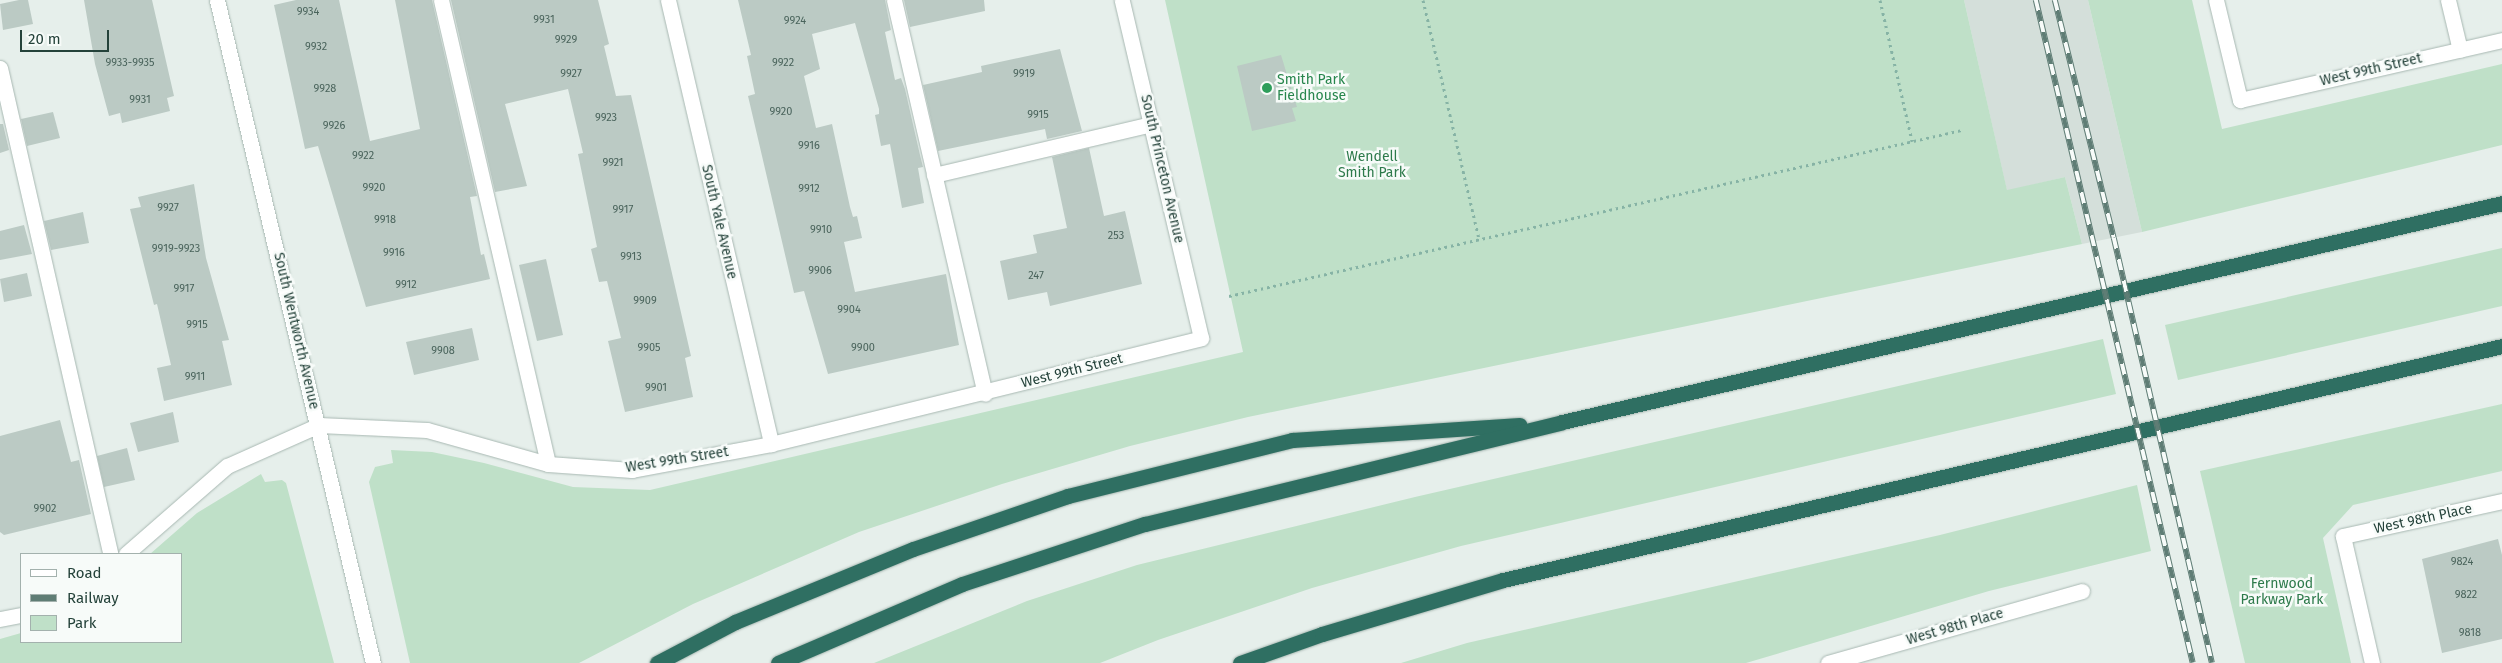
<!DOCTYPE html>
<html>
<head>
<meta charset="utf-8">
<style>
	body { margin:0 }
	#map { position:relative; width:2502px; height:663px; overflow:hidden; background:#e6efeb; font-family:"Fira Sans",sans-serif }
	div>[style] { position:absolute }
	.built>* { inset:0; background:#d4dfda }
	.green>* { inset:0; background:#bfe0c8 }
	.building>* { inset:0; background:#bbcac4 }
	.path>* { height:3px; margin-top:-1.5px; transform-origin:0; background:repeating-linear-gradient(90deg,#86b3a5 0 2.5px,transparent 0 6.5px) }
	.roads { filter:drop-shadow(0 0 1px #a8b8b2) drop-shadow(0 0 1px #a8b8b2) }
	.lane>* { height:15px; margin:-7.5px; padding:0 7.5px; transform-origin:7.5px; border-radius:7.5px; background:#fff }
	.street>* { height:15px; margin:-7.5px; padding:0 7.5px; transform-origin:7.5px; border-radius:7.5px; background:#fff }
	.secondary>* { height:15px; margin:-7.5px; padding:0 7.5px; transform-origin:7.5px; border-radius:7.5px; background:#fff }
	.highway>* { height:15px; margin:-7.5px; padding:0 7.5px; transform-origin:7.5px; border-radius:7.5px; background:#2f6f62 }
	.rail>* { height:5.5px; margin-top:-2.75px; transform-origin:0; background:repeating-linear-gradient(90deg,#f7fbf9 0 11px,#5f7d75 0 22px); box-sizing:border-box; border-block:1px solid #5f7d75 }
	.dots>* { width:14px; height:14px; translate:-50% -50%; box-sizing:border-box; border:2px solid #f7fbf9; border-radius:50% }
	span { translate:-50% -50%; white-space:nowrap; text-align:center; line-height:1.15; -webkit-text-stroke:5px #f7fbf9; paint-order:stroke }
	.number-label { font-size:11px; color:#4a645c }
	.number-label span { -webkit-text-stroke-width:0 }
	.street-label { font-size:14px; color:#24423a }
	.leisure-label { font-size:14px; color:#27864d }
	.left { translate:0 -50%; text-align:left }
	.park-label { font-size:14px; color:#2d7a4b }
	.legend { position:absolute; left:20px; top:553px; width:162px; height:90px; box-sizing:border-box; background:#f7fbf9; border:1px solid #a3b1ad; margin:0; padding:6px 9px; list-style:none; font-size:15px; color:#24423a }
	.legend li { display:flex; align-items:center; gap:10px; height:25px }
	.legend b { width:25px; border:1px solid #a3b1ad }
	.scale { position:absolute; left:20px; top:30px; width:89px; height:22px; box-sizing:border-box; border:2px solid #24423a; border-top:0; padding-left:6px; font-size:15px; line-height:18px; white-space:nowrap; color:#24423a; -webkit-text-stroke:4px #f7fbf9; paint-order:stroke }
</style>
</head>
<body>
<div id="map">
	<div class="built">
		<div style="clip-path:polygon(1964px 0,2088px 0,2142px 232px,2082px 244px,2065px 177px,2007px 191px)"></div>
	</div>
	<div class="green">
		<div style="clip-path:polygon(1165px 0,1964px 0,2007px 190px,2065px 177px,2082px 244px,1248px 417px,1130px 446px,1002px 484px,859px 532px,693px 604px,579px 663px,410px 663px,369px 482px,375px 467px,393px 463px,391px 450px,432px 452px,484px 463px,573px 487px,650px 490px,1243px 352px)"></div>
		<div style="clip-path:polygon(2088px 0,2192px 0,2222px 129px,2502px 64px,2502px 145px,2142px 232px)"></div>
		<div style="clip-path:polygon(2502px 248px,2502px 306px,2178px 380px,2165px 325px)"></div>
		<div style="clip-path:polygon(2103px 339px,2116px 394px,1461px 546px,1312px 588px,1158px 640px,1100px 663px,874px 663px,1027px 601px,1137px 565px,1415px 497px)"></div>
		<div style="clip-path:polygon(2502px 404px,2502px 471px,2353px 505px,2323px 538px,2351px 663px,2245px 663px,2200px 471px)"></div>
		<div style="clip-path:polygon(261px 474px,265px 482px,282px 480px,286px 483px,334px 663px,0 663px,0 639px,21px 633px,21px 642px,181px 642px,181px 554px,150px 554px,197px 513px)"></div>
		<div style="clip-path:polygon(2137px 485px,2151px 551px,1989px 591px,1746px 663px,1401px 663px,1467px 643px,1940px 535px)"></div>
	</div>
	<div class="building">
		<div style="clip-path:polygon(19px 0,28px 0,33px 24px,3px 30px,0 4px)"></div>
		<div style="clip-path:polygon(84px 0,152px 0,174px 96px,167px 98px,170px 111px,122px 123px,120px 113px,109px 116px,95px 64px)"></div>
		<div style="clip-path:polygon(296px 0,339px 0,370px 141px,420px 129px,395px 0,432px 0,477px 196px,470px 197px,481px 255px,484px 254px,490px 279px,366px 307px,318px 146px,305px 149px,274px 5px)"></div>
		<div style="clip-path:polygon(451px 0,598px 0,609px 44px,604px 46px,616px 96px,631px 95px,691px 356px,685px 358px,693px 397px,625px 412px,608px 341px,621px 338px,607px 281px,599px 282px,591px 249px,597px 247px,578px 154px,583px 153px,568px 89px,505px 104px,527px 186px,495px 192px)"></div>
		<div style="clip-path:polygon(738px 0,885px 0,891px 30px,885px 32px,895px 80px,901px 78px,905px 89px,920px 155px,923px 167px,918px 168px,924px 203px,902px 208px,890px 144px,881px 146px,875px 115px,879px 114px,879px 109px,855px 23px,812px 34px,820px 69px,804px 76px,816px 128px,832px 124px,850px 207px,853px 217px,857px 216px,862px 238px,844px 242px,855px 292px,946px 274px,959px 345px,828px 374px,804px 291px,794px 293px,748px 96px,755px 94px,747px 56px,751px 55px)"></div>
		<div style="clip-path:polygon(904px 0,984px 0,985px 11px,910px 27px)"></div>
		<div style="clip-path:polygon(1060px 49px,1082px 131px,1047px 139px,1045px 129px,938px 151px,923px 85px,982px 72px,981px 66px)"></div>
		<div style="clip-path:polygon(1281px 55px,1297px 107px,1292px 108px,1296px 121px,1252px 131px,1237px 66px)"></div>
		<div style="clip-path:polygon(53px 112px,60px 138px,27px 146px,21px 119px)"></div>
		<div style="clip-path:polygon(0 124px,3px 124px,9px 150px,0 153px)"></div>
		<div style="clip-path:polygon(1089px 148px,1104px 216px,1125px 211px,1142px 284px,1050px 306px,1047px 292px,1008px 300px,1000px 261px,1037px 253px,1033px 235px,1067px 228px,1052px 157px)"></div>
		<div style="clip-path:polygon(194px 184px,206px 258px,229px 340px,222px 341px,232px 385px,164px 401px,157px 368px,171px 365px,157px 304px,154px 305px,130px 209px,141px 207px,138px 197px)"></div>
		<div style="clip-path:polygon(83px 212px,89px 243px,51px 250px,44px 221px)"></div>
		<div style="clip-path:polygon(24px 225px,32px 254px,0 260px,0 231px)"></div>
		<div style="clip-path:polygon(546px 259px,563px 335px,537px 341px,519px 265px)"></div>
		<div style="clip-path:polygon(27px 273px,32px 296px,4px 302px,0 279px)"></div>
		<div style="clip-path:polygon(472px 328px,479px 360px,414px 375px,406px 342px)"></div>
		<div style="clip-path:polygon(173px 412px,179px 442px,138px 452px,130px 423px)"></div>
		<div style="clip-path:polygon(60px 420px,71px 462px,79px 460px,91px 514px,4px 535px,0 532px,0 436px)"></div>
		<div style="clip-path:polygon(127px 448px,135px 480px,104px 487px,97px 456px)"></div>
		<div style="clip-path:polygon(2498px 539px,2502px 555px,2502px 639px,2442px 653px,2422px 559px)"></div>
	</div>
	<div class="path">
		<div style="left:1423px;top:0;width:245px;rotate:76.8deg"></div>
		<div style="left:1880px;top:0;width:145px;rotate:77.2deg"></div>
		<div style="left:1229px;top:296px;width:752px;rotate:-12.76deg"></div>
	</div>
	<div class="roads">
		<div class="lane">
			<div style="left:441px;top:0;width:476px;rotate:77deg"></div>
			<div style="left:894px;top:0;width:404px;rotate:77deg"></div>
			<div style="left:2448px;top:0;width:51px;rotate:76.5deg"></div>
			<div style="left:0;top:68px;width:498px;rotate:77.2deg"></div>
			<div style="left:934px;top:175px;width:223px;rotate:-13.2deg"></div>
		</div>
		<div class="street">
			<div style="left:668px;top:0;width:456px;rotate:76.9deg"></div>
			<div style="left:2216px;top:0;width:103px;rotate:76.5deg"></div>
			<div style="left:2240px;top:100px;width:269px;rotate:-12.9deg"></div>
			<div style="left:126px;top:554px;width:134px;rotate:-41.1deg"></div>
			<div style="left:227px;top:466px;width:101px;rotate:-24deg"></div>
			<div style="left:319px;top:425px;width:108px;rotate:2.7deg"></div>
			<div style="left:427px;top:430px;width:126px;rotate:15.7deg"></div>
			<div style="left:548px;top:464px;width:84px;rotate:4.1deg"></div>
			<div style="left:632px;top:470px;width:141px;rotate:-10.6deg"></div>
			<div style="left:771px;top:444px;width:443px;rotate:-13.8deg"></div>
			<div style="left:1201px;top:338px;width:347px;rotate:-103.2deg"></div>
			<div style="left:0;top:619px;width:21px;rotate:-11deg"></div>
			<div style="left:1828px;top:663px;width:264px;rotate:-15.8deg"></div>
			<div style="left:2372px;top:663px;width:130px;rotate:-102.9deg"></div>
			<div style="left:2343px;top:536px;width:163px;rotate:-12.4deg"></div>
		</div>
		<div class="secondary">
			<div style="left:217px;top:0;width:681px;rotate:76.76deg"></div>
		</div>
		<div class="highway">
			<div style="left:657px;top:663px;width:88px;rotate:-27.7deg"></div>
			<div style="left:735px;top:622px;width:192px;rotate:-22.3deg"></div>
			<div style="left:913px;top:549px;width:164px;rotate:-18.9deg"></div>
			<div style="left:1068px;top:496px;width:231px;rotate:-14deg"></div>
			<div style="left:1292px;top:440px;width:228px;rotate:-3.8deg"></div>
			<div style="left:778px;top:663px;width:200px;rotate:-23.2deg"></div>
			<div style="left:962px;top:584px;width:193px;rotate:-18.2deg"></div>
			<div style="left:1145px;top:524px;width:429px;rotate:-13.7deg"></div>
			<div style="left:1562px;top:422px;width:965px;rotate:-13.11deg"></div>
			<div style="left:1240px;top:663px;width:87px;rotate:-19.5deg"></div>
			<div style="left:1322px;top:634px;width:189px;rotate:-16.6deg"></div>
			<div style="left:1503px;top:580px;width:1026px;rotate:-13.18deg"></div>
		</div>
	</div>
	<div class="rail">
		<div style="left:2036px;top:0;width:681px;rotate:76.68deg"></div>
		<div style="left:2055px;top:0;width:245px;rotate:76.1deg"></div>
		<div style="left:2114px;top:238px;width:436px;rotate:77deg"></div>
	</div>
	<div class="dots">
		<div style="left:1267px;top:88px;background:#2e9e5b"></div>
	</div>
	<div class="number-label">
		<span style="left:308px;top:12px">9934</span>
		<span style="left:544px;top:20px">9931</span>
		<span style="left:795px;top:21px">9924</span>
		<span style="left:566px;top:40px">9929</span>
		<span style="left:316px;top:47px">9932</span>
		<span style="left:130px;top:63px">9933-9935</span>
		<span style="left:783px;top:63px">9922</span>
		<span style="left:571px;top:74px">9927</span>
		<span style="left:1024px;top:74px">9919</span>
		<span style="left:325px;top:89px">9928</span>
		<span style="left:140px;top:100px">9931</span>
		<span style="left:781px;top:112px">9920</span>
		<span style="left:1038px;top:115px">9915</span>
		<span style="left:606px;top:118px">9923</span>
		<span style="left:334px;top:126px">9926</span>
		<span style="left:809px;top:146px">9916</span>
		<span style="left:363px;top:156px">9922</span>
		<span style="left:613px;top:163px">9921</span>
		<span style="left:374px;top:188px">9920</span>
		<span style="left:809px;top:189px">9912</span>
		<span style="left:168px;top:208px">9927</span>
		<span style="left:623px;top:210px">9917</span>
		<span style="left:385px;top:220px">9918</span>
		<span style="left:821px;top:230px">9910</span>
		<span style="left:1116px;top:236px">253</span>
		<span style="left:176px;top:249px">9919-9923</span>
		<span style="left:394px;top:253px">9916</span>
		<span style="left:631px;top:257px">9913</span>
		<span style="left:820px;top:271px">9906</span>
		<span style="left:1036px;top:276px">247</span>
		<span style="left:406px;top:285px">9912</span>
		<span style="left:184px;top:289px">9917</span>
		<span style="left:645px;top:301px">9909</span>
		<span style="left:849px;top:310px">9904</span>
		<span style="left:197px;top:325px">9915</span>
		<span style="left:649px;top:348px">9905</span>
		<span style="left:863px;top:348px">9900</span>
		<span style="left:443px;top:351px">9908</span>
		<span style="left:195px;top:377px">9911</span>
		<span style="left:656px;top:388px">9901</span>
		<span style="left:45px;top:509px">9902</span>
		<span style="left:2462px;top:562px">9824</span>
		<span style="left:2466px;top:595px">9822</span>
		<span style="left:2470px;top:633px">9818</span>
	</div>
	<div class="street-label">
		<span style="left:2371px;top:70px;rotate:-13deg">West 99th Street</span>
		<span style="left:1162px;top:169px;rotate:77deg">South Princeton Avenue</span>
		<span style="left:719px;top:222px;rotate:77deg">South Yale Avenue</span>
		<span style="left:296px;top:331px;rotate:77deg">South Wentworth Avenue</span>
		<span style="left:1072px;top:371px;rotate:-14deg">West 99th Street</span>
		<span style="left:677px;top:460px;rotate:-9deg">West 99th Street</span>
		<span style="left:2423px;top:519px;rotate:-12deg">West 98th Place</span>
		<span style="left:1955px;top:627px;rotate:-16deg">West 98th Place</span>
	</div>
	<div class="leisure-label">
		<span class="left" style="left:1277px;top:88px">Smith Park<br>Fieldhouse</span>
	</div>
	<div class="park-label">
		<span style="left:1372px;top:165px">Wendell<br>Smith Park</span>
		<span style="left:2282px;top:592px">Fernwood<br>Parkway Park</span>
	</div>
	<ul class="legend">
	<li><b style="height:6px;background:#fff"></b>Road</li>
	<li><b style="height:6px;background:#5f7d75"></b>Railway</li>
	<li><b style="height:14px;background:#bfe0c8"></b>Park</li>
	</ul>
	<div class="scale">20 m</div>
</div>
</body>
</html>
